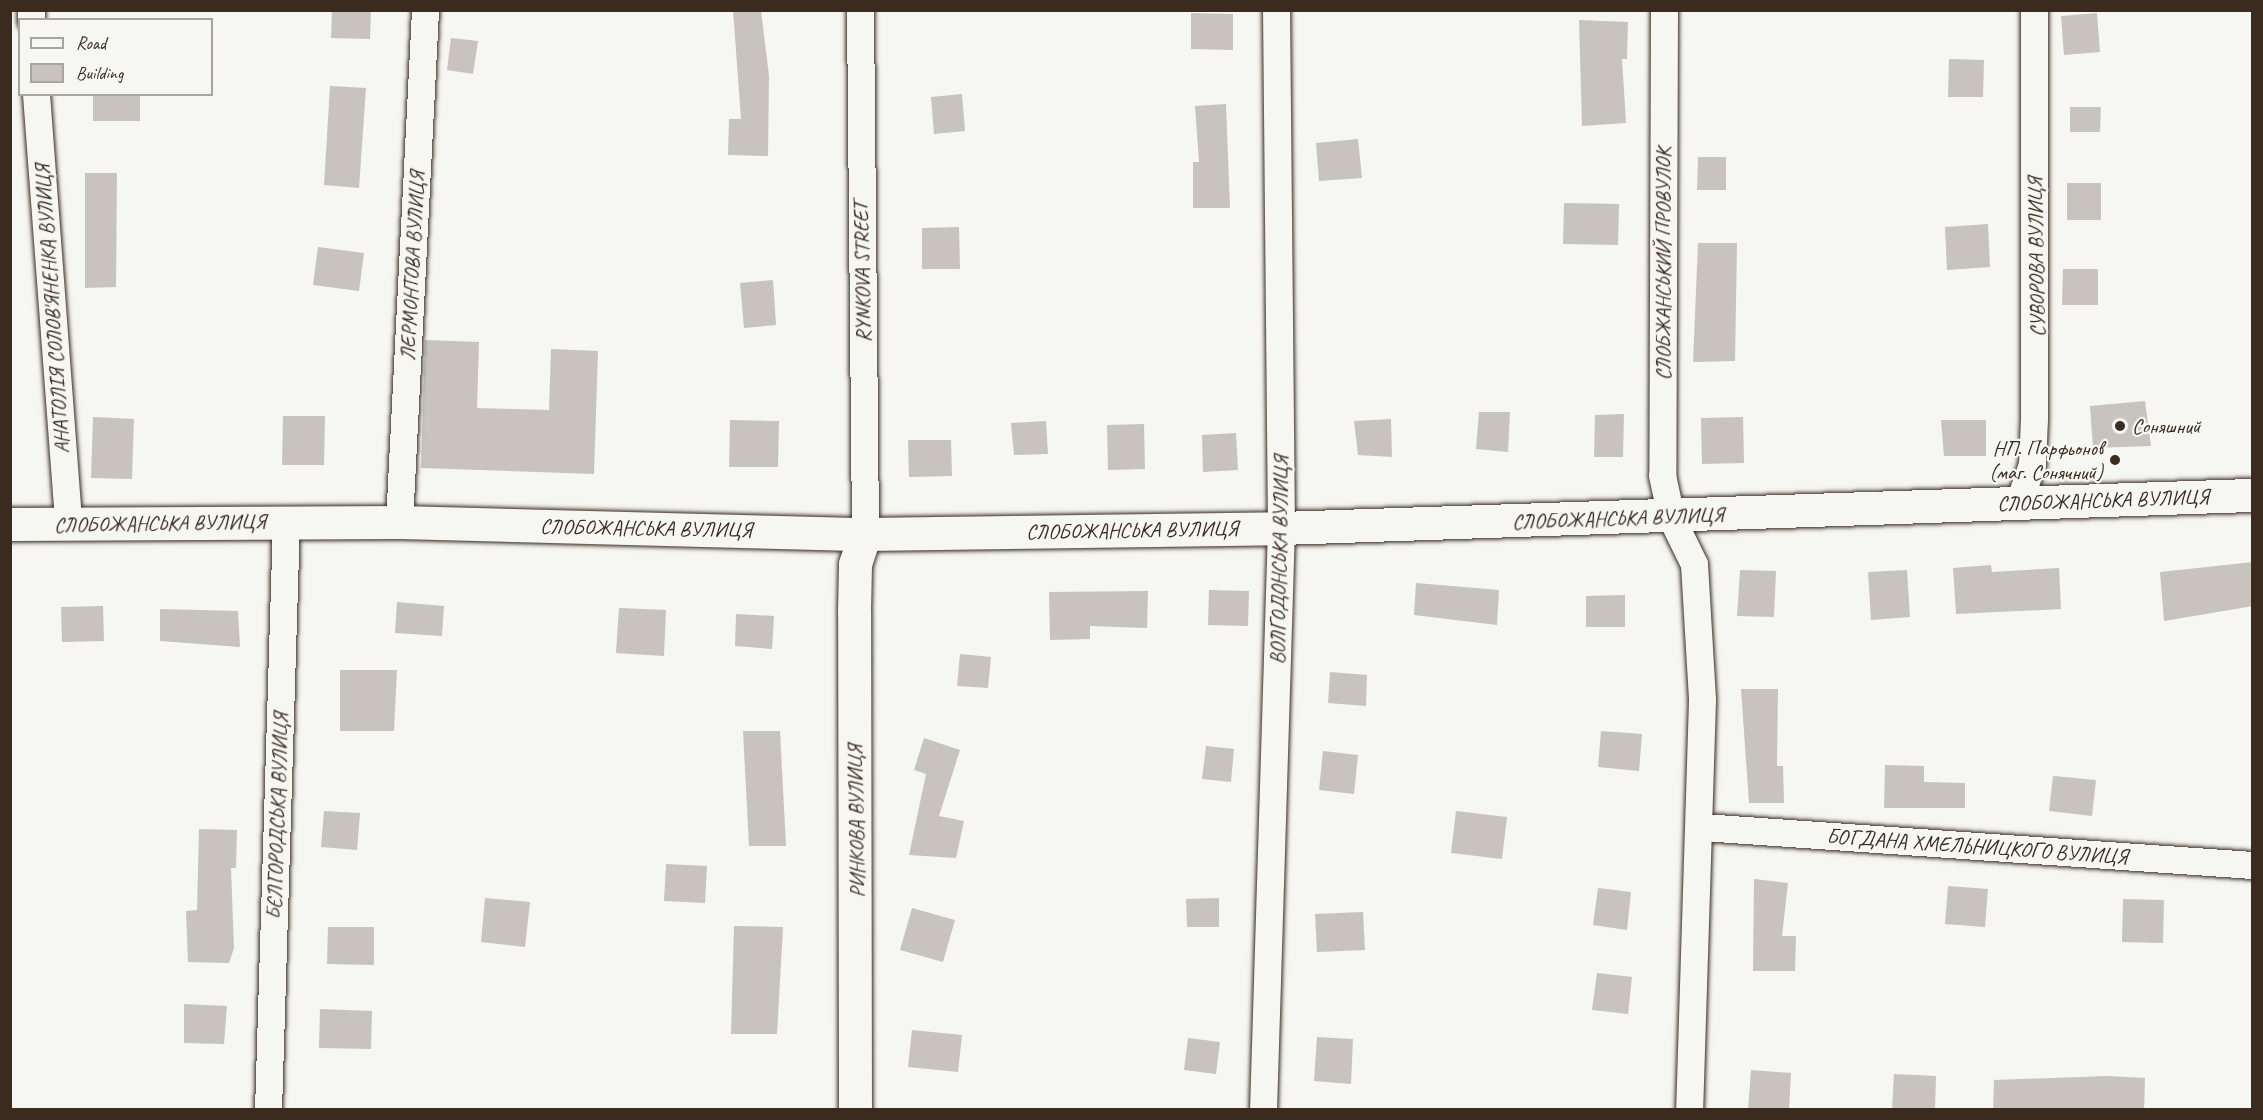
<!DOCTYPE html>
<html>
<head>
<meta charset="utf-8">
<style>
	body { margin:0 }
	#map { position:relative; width:2263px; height:1120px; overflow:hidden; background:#f6f6f2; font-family:Caveat,sans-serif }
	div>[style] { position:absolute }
	.building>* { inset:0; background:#c8c3be }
	.roads { filter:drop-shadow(0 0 2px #3b2a1e) drop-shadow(0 0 2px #3b2a1e) }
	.minor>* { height:27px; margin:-13.5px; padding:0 13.5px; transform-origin:13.5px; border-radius:13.5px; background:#f6f6f2 }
	.tertiary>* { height:33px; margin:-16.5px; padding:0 16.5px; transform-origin:16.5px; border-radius:16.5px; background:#f6f6f2 }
	.secondary>* { height:33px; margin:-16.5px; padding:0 16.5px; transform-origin:16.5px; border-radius:16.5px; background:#f6f6f2 }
	.dots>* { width:16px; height:16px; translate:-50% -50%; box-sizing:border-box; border:3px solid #f6f6f2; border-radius:50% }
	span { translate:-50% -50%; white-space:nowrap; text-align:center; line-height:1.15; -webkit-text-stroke:4.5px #f6f6f2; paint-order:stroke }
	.street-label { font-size:21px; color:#3b2a1e }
	.poi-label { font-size:21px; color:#3b2a1e }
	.left { translate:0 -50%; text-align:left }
	.right { translate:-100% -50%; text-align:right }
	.frame { position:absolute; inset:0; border:12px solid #3b2a1e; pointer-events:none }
	.legend { position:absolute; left:18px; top:18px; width:195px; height:78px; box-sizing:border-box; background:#f6f6f2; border:2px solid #aba49d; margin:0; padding:8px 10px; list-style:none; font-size:18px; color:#3b2a1e }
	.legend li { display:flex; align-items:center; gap:12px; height:30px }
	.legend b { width:30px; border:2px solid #aba49d }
</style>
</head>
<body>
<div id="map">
	<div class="building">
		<div style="clip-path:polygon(332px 10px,371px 10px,370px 39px,331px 38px)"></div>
		<div style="clip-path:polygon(733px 10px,761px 10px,769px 76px,768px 156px,728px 155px,729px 119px,741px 119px)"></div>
		<div style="clip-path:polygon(1191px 13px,1233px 14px,1233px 50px,1191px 49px)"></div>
		<div style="clip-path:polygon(2097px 13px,2100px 52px,2064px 55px,2061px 16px)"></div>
		<div style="clip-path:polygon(1579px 20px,1628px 22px,1627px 59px,1622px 59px,1626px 123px,1582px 126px)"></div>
		<div style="clip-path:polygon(451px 38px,478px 41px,473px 74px,447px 70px)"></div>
		<div style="clip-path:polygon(1949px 59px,1984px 60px,1983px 97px,1948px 97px)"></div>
		<div style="clip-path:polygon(330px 86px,366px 88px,359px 188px,324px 185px)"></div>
		<div style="clip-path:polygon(93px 94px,140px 94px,140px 121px,93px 121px)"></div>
		<div style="clip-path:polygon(962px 94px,965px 131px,934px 134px,931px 97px)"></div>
		<div style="clip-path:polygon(1226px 104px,1230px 208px,1193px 208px,1193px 162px,1199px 162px,1195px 106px)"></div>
		<div style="clip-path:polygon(2070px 107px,2101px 107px,2100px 132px,2070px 132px)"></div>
		<div style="clip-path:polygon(1358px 139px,1362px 178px,1319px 181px,1316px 143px)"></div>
		<div style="clip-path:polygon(1698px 157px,1726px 157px,1726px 190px,1697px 190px)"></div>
		<div style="clip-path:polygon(85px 173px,117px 173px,116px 287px,85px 288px)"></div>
		<div style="clip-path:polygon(2067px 183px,2101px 183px,2101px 220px,2067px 220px)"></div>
		<div style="clip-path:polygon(1564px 203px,1619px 204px,1618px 245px,1563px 244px)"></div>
		<div style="clip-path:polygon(1988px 224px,1990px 267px,1947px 270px,1945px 227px)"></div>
		<div style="clip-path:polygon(959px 227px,960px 269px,922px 269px,922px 228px)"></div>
		<div style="clip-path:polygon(1698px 243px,1737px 243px,1735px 361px,1693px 362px)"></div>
		<div style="clip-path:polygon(318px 247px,364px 253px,359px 291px,313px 285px)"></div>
		<div style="clip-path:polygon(2063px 269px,2098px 269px,2098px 305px,2062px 305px)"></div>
		<div style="clip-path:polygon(773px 280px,776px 325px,744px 328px,740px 283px)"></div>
		<div style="clip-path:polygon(425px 340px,479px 342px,477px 408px,549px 410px,551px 349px,598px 351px,594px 474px,421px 468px)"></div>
		<div style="clip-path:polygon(2145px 401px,2151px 446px,2093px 448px,2090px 406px)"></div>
		<div style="clip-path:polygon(1479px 412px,1510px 412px,1508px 452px,1476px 449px)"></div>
		<div style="clip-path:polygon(1624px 414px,1623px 457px,1594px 457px,1595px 415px)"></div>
		<div style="clip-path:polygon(283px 416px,325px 416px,324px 465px,282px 465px)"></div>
		<div style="clip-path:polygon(93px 417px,134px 419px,132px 479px,91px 478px)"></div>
		<div style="clip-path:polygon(1743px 417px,1744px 463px,1702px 464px,1701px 418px)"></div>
		<div style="clip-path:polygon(1391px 419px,1392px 457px,1358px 455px,1354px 421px)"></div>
		<div style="clip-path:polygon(730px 420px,779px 421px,778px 467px,729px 467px)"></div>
		<div style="clip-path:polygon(1941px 420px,1986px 420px,1986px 456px,1944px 456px)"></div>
		<div style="clip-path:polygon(1046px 421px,1048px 454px,1014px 455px,1011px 423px)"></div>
		<div style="clip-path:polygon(1144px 424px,1145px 469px,1108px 470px,1107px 425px)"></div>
		<div style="clip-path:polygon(1236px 433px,1238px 470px,1203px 472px,1202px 435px)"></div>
		<div style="clip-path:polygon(908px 440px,951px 440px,952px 476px,909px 477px)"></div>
		<div style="clip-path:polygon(2253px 562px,2253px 606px,2164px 621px,2160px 572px)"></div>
		<div style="clip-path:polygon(1991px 565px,1992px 572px,2059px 568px,2061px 609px,1956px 614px,1953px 568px)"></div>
		<div style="clip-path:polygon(1740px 570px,1776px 571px,1774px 617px,1737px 616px)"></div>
		<div style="clip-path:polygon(1907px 570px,1910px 617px,1871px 620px,1868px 572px)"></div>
		<div style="clip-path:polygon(1416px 583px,1499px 590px,1497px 625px,1414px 615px)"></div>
		<div style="clip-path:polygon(1209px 590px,1249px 591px,1248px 626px,1208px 625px)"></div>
		<div style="clip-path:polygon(1148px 591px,1147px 628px,1090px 626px,1090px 639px,1050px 640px,1049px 592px)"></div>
		<div style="clip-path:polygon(1625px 595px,1625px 627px,1586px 627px,1586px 596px)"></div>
		<div style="clip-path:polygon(397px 602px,444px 606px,442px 636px,395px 633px)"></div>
		<div style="clip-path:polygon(103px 606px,104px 641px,62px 642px,61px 607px)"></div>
		<div style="clip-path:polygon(619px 608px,666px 610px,664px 656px,616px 653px)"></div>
		<div style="clip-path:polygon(160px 609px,238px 611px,240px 647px,160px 641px)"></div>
		<div style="clip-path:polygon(736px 614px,774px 616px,772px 649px,735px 646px)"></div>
		<div style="clip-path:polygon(960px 654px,991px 657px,988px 688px,957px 686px)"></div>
		<div style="clip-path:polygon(340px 670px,397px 670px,394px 731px,340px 731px)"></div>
		<div style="clip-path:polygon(1330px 672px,1367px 675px,1366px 706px,1328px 703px)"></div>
		<div style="clip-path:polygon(1741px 689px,1778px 689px,1777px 766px,1783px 766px,1784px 803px,1749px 803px)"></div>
		<div style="clip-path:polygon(743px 731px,780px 731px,786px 846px,749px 846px)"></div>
		<div style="clip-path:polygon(1601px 731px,1642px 734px,1639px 771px,1598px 767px)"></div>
		<div style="clip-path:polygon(924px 738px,960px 750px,939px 816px,964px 821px,956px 858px,909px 855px,926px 774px,914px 770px)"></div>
		<div style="clip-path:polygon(1206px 746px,1234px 749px,1231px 782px,1202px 779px)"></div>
		<div style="clip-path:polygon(1323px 751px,1358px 755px,1354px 794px,1319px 790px)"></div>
		<div style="clip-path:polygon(1885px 765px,1924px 766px,1924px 782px,1965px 783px,1965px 808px,1884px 808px)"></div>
		<div style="clip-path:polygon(2053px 776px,2096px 780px,2092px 816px,2049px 811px)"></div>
		<div style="clip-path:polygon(324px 811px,360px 813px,357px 850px,321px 847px)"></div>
		<div style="clip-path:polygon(1456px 811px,1507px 817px,1502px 859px,1451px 853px)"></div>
		<div style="clip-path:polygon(199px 829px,237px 830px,236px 868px,231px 868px,234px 948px,229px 963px,188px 962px,186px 911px,197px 910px)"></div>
		<div style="clip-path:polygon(666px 864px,707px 866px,705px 903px,664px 901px)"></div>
		<div style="clip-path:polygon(1754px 879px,1788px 883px,1782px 936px,1796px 936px,1795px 971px,1753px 971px)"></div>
		<div style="clip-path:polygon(1948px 886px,1988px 889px,1985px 927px,1945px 924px)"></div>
		<div style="clip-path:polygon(1598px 888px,1631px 892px,1627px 930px,1593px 925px)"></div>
		<div style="clip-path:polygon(485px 898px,530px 902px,525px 947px,481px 942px)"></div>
		<div style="clip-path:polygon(1219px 898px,1219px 927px,1187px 927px,1186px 899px)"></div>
		<div style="clip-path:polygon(2123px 899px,2164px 900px,2163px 943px,2122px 942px)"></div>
		<div style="clip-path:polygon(912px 908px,955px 920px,943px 962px,900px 950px)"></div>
		<div style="clip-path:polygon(1363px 912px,1365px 950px,1317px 952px,1315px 914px)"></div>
		<div style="clip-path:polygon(734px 926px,783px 927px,777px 1034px,731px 1034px)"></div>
		<div style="clip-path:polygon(328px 927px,374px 927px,374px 965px,327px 964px)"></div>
		<div style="clip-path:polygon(1597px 973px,1632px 977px,1628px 1014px,1592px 1010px)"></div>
		<div style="clip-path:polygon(184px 1004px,227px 1006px,224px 1044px,184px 1043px)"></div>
		<div style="clip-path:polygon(320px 1009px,372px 1011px,371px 1049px,319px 1048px)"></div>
		<div style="clip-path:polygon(912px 1030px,962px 1035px,958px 1072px,908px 1067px)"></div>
		<div style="clip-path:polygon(1317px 1037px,1353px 1039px,1351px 1084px,1314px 1081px)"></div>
		<div style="clip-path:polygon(1188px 1038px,1220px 1042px,1216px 1074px,1184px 1070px)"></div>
		<div style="clip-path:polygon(1751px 1070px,1791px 1073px,1789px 1110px,1748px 1110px)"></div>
		<div style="clip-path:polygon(1894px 1074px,1936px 1076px,1935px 1110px,1892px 1110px)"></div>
		<div style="clip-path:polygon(2107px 1076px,2145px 1078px,2144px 1110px,1993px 1110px,1994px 1080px)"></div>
	</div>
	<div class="roads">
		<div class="minor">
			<div style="left:31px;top:10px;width:10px;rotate:90deg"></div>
			<div style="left:860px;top:10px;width:524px;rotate:89.45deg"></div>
			<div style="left:1664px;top:10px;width:465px;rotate:90.2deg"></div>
			<div style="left:1662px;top:475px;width:43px;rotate:77.9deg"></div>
			<div style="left:1671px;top:517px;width:52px;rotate:63.9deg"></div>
			<div style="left:1694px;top:564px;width:136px;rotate:86.6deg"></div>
			<div style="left:1702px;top:700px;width:410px;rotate:91.8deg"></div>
			<div style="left:36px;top:94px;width:431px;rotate:85.7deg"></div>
			<div style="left:2019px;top:502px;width:40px;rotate:-71.1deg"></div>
			<div style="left:2032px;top:464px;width:45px;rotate:-87.5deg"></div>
			<div style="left:2034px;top:419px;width:409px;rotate:-90deg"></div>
			<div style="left:399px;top:522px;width:513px;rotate:-87.09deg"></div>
			<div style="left:1702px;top:827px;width:551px;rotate:3.95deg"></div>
			<div style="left:268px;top:1110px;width:588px;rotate:-88.25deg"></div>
			<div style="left:1263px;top:1110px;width:582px;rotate:-88.23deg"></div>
			<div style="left:1281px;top:528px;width:518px;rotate:-90.55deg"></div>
		</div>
		<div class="tertiary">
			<div style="left:10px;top:524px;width:389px;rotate:-0.3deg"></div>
			<div style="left:399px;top:522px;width:466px;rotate:1.5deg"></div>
		</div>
		<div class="secondary">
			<div style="left:855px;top:1110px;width:498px;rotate:-90.1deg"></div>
			<div style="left:854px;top:612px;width:48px;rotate:-88.8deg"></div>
			<div style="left:855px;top:564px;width:32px;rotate:-72deg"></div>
			<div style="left:865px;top:534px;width:416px;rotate:-0.8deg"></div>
			<div style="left:1281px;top:528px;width:972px;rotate:-1.95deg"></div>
		</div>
	</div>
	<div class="dots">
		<div style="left:2120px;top:426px;background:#3b2a1e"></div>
		<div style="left:2115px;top:460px;background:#3b2a1e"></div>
	</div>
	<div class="street-label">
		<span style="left:2036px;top:257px;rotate:-91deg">СУВОРОВА ВУЛИЦЯ</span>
		<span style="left:1663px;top:264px;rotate:-90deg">СЛОБЖАНСЬКИЙ ПРОВУЛОК</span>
		<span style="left:412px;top:266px;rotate:-87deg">ЛЕРМОНТОВА ВУЛИЦЯ</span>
		<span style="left:862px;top:272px;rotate:-91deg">RYNKOVA STREET</span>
		<span style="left:52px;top:309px;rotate:-94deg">АНАТОЛІЯ СОЛОВ'ЯНЕНКА ВУЛИЦЯ</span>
		<span style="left:2103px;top:500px;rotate:-2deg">СЛОБОЖАНСЬКА ВУЛИЦЯ</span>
		<span style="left:1618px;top:518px;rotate:-2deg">СЛОБОЖАНСЬКА ВУЛИЦЯ</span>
		<span style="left:160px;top:523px;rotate:-1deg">СЛОБОЖАНСЬКА ВУЛИЦЯ</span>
		<span style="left:646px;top:528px;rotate:1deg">СЛОБОЖАНСЬКА ВУЛИЦЯ</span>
		<span style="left:1132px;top:530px;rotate:-1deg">СЛОБОЖАНСЬКА ВУЛИЦЯ</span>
		<span style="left:1279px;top:560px;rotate:-89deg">ВОЛГОДОНСЬКА ВУЛИЦЯ</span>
		<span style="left:277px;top:816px;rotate:-88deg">БЄЛГОРОДСЬКА ВУЛИЦЯ</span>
		<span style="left:856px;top:821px;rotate:-91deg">РИНКОВА ВУЛИЦЯ</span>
		<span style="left:1977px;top:846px;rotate:4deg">БОГДАНА ХМЕЛЬНИЦКОГО ВУЛИЦЯ</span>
	</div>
	<div class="poi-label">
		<span class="left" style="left:2132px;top:426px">Соняшний</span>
		<span class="right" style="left:2103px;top:460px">НП. Парфьонов<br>(маг. Сонячний)</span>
	</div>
	<div class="frame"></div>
	<ul class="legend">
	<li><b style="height:8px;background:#f6f6f2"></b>Road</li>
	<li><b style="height:16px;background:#c8c3be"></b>Building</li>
	</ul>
</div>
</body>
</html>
